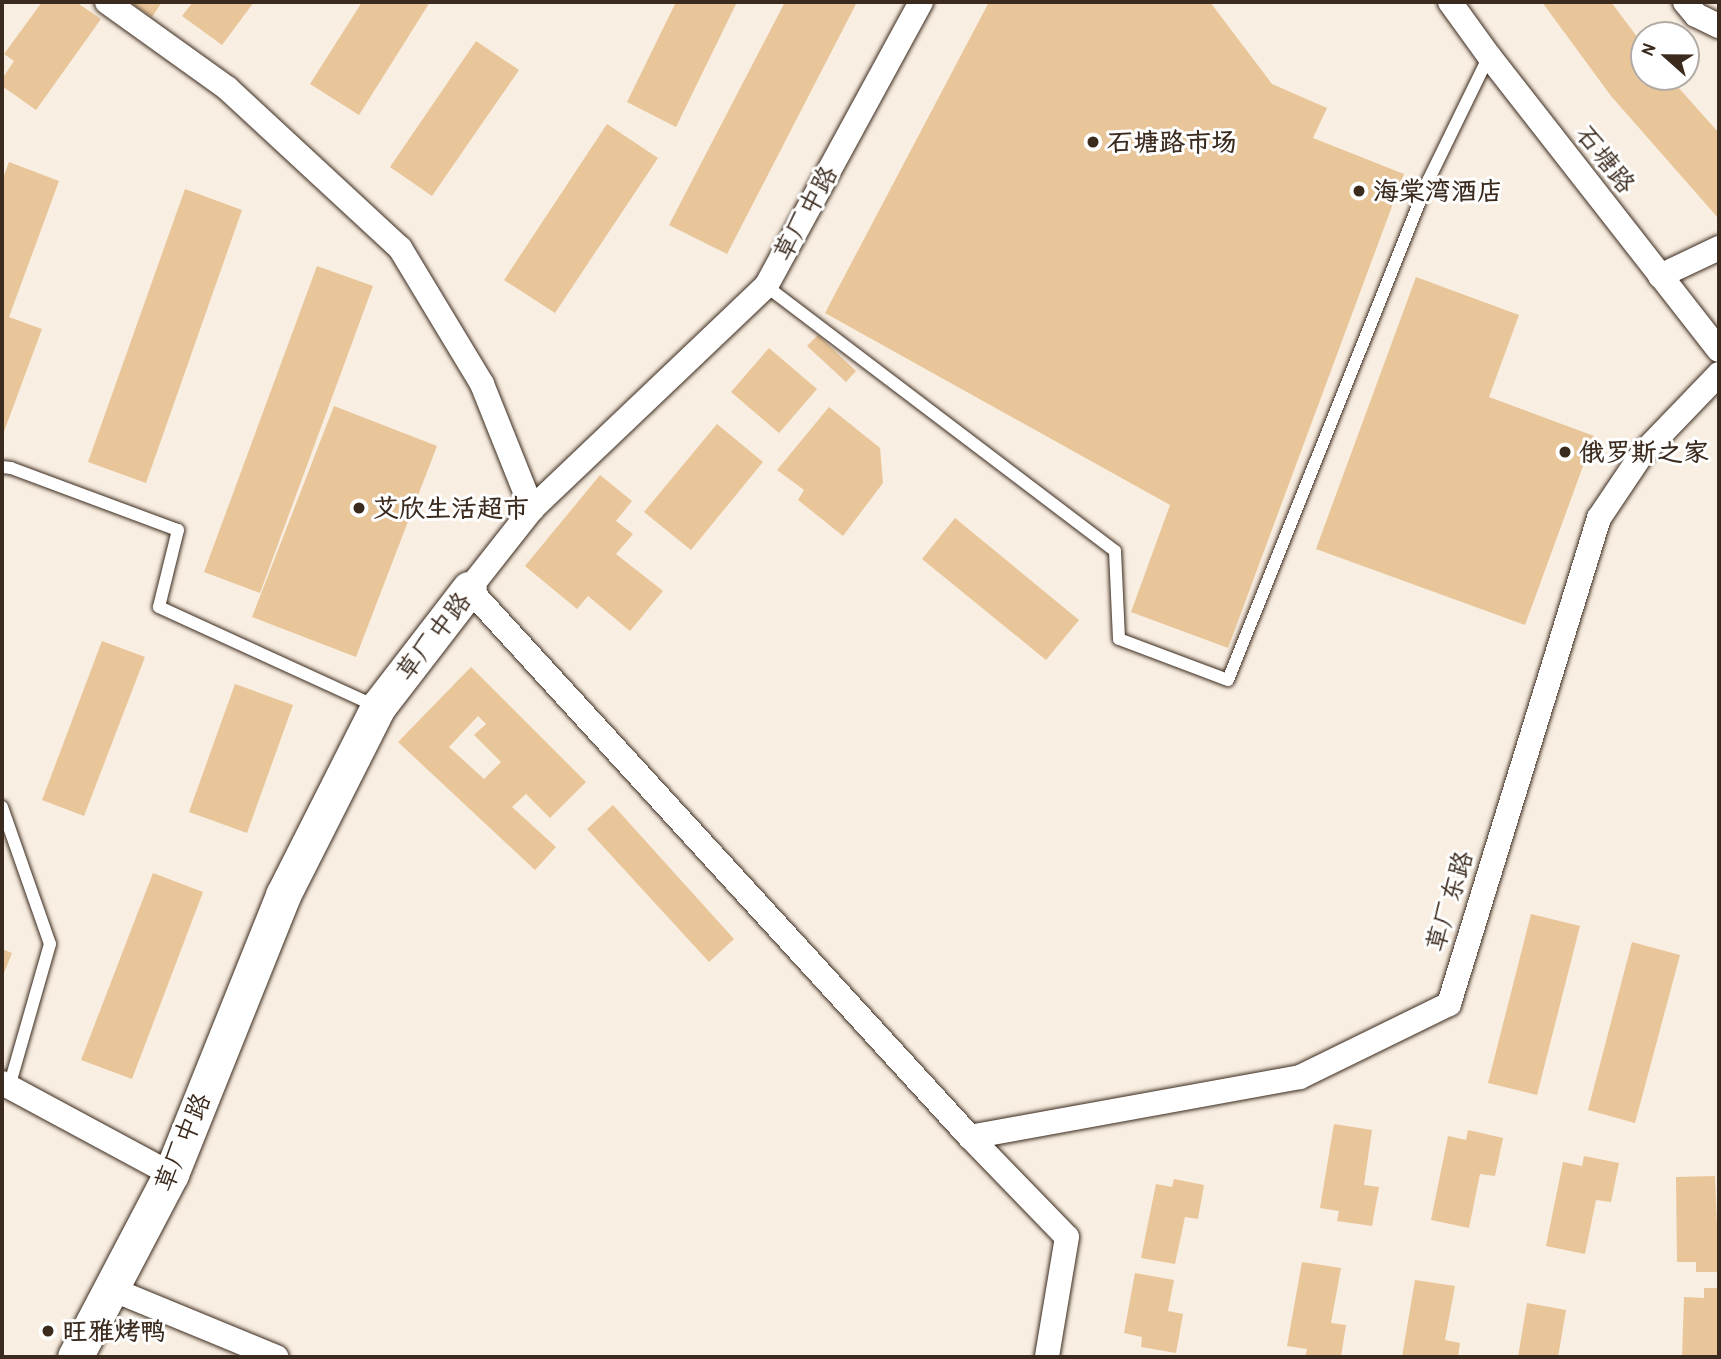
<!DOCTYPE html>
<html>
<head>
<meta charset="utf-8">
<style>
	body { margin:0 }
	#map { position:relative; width:1721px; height:1359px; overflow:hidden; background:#f8eee1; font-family:"Patrick Hand","LXGW WenKai TC",sans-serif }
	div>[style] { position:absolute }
	.building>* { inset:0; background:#e9c69a }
	.roads { filter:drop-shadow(0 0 2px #3b2a1e) drop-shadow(0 0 2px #3b2a1e) }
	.lane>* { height:12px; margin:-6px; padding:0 6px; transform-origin:6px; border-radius:6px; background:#fff }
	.street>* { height:24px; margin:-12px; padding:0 12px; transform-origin:12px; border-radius:12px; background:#fff }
	.secondary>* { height:35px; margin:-17.5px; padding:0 17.5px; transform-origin:17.5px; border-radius:17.5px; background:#fff }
	.dots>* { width:19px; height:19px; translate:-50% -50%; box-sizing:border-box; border:4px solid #fff; border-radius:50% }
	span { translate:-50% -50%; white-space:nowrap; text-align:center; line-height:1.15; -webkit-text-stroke:6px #fff; paint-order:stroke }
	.poi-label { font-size:26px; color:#3b2a1e; font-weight:700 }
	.left { translate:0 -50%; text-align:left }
	.street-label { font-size:26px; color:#3b2a1e }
	.frame { position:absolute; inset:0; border:4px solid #3b2a1e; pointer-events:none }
	.north { position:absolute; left:1630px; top:21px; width:70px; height:70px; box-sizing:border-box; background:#fff; border:2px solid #b1aaa5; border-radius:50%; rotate:291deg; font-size:19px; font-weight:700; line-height:28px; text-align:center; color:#3b2a1e }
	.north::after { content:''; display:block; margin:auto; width:24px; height:32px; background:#3b2a1e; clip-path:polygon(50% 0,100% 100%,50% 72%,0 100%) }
</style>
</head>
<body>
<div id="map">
	<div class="building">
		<div style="clip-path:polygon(42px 2px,76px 2px,101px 19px,36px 110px,2px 86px,2px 79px,14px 61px,4px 54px)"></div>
		<div style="clip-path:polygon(130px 2px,162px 2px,152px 17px)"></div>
		<div style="clip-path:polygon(193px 2px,254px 2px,222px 45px,182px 16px)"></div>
		<div style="clip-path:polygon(362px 2px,430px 2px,359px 115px,310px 84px)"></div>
		<div style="clip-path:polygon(676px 2px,737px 2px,676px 127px,627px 102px)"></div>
		<div style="clip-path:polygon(785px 2px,857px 2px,727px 254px,669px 225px)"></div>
		<div style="clip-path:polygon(989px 2px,1210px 2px,1272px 84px,1327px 108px,1313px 138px,1404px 174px,1228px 648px,1131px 612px,1170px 505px,825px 313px)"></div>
		<div style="clip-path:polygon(1542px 2px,1611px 2px,1644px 46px,1644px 77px,1669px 77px,1719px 133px,1719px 219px,1611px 96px)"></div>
		<div style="clip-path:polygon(476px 41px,519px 70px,432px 196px,390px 167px)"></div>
		<div style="clip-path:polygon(607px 124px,658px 158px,555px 313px,504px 280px)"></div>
		<div style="clip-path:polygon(9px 162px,59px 181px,9px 317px,42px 329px,2px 437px,2px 181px)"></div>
		<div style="clip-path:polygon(185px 189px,242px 210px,146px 483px,88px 462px)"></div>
		<div style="clip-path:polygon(317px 266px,373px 286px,260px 593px,204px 572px)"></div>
		<div style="clip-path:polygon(1416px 277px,1519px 315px,1489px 397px,1594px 436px,1525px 625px,1316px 549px)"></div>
		<div style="clip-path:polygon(818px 335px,856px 371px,846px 382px,807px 346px)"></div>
		<div style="clip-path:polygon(769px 348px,817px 389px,779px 433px,731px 392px)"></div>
		<div style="clip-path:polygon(334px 406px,437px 446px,356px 657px,252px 617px)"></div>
		<div style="clip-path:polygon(829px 407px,880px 448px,883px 483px,843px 536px,798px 500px,804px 490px,777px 470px)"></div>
		<div style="clip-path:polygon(717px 424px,763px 462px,691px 550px,644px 512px)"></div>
		<div style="clip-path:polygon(600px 475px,632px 501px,616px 521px,633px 534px,616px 554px,663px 591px,630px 631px,588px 596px,577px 609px,525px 566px)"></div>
		<div style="clip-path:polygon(955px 518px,1079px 620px,1046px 660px,922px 559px)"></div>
		<div style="clip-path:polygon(102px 641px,145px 657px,84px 816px,42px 800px)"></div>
		<div style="clip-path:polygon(evenodd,471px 667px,586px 782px,550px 818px,526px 794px,512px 807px,556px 847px,535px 870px,398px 742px,471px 667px,478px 716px,486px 724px,474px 735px,501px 762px,484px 779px,449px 747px,478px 716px)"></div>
		<div style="clip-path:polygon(235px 684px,293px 705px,247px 833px,189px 812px)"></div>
		<div style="clip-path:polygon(613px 805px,734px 939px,709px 962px,587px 829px)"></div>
		<div style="clip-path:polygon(153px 873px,203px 892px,132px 1079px,81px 1060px)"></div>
		<div style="clip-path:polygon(1531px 914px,1580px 926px,1537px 1095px,1488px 1083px)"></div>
		<div style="clip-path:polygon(1632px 942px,1680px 955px,1635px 1123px,1588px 1110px)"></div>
		<div style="clip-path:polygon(2px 949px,12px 953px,2px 978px)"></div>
		<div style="clip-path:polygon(1334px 1124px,1372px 1130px,1364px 1185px,1379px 1187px,1372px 1226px,1337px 1221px,1339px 1211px,1320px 1208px)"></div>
		<div style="clip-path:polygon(1468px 1130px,1503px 1138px,1495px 1176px,1480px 1174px,1469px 1228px,1431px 1220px,1448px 1136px,1466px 1140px)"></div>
		<div style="clip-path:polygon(1584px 1156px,1619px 1163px,1611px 1202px,1596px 1200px,1585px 1254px,1546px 1246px,1563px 1162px,1582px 1166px)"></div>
		<div style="clip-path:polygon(1715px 1176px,1719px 1272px,1696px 1272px,1696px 1262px,1677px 1262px,1676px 1177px)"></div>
		<div style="clip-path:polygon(1174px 1179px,1204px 1185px,1198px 1219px,1185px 1217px,1175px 1264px,1141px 1258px,1156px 1184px,1172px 1187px)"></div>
		<div style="clip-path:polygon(1302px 1262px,1341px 1268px,1331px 1323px,1346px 1325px,1341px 1357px,1305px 1357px,1307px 1349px,1287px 1346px)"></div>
		<div style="clip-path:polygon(1135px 1273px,1174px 1280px,1168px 1311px,1183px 1314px,1176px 1353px,1141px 1347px,1142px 1337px,1124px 1333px)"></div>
		<div style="clip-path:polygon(1415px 1280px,1455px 1286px,1445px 1340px,1460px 1343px,1458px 1357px,1402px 1357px)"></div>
		<div style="clip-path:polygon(1704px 1288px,1719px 1288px,1719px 1357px,1682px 1357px,1684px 1297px,1704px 1298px)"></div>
		<div style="clip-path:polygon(1527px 1303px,1566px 1310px,1558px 1357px,1518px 1357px)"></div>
	</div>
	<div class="roads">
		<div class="lane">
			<div style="left:766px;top:286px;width:438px;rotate:37.2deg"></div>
			<div style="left:1115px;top:551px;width:88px;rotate:87.4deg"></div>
			<div style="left:1119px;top:639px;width:116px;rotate:20.6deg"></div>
			<div style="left:1228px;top:680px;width:538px;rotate:-68.16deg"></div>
			<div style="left:1428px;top:181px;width:139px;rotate:-64deg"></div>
			<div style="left:2px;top:467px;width:9px;rotate:6deg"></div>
			<div style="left:11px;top:468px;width:178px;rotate:20.4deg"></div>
			<div style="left:178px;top:530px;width:79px;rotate:103.9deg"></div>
			<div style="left:159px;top:607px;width:240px;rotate:24.6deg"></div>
			<div style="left:2px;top:807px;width:145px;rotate:70.7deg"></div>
			<div style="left:50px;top:944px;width:149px;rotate:106deg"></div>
		</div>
		<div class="street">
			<div style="left:107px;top:2px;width:148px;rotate:35.6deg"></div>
			<div style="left:227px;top:88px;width:236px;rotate:42.8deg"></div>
			<div style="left:400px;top:248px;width:159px;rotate:58.9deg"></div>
			<div style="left:482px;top:384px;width:135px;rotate:68.2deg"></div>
			<div style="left:921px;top:2px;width:324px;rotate:118.6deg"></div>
			<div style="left:766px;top:286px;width:323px;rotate:136.4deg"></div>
			<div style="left:532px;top:509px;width:102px;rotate:128.2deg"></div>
			<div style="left:469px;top:589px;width:742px;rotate:47.57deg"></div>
			<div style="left:970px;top:1137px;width:139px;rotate:45.9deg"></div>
			<div style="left:1067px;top:1237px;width:122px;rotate:99.5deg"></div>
			<div style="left:1450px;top:2px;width:67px;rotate:54.2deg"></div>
			<div style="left:1489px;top:56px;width:373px;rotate:52deg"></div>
			<div style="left:1685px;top:2px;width:17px;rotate:50deg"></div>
			<div style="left:1696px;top:15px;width:25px;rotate:26deg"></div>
			<div style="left:1660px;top:276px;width:65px;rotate:-25.4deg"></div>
			<div style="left:2px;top:1083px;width:192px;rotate:28.3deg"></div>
			<div style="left:970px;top:1137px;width:335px;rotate:-10.3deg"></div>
			<div style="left:1300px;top:1077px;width:166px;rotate:-26.1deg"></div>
			<div style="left:1449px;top:1004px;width:509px;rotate:-72.85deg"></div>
			<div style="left:1599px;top:518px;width:77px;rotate:-56.1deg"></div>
			<div style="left:1642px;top:454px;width:111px;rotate:-46.1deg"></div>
			<div style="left:109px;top:1288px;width:181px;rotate:22.4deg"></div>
		</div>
		<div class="secondary">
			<div style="left:75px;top:1357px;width:207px;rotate:-62.3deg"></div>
			<div style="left:171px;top:1174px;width:301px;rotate:-68.1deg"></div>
			<div style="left:283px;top:895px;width:211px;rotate:-63.2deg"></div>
			<div style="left:378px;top:707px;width:149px;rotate:-52.4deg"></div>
		</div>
	</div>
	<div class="dots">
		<div style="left:1093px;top:142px;background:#3b2a1e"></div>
		<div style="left:1359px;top:191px;background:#3b2a1e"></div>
		<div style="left:1565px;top:452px;background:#3b2a1e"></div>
		<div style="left:359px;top:508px;background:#3b2a1e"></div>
		<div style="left:48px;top:1331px;background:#3b2a1e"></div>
	</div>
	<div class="poi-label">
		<span class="left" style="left:1107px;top:142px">石塘路市场</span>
		<span class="left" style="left:1373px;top:191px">海棠湾酒店</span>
		<span class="left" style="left:1579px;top:452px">俄罗斯之家</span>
		<span class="left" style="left:373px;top:508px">艾欣生活超市</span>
		<span class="left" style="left:62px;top:1331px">旺雅烤鸭</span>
	</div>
	<div class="street-label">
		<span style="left:1606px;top:159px;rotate:52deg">石塘路</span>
		<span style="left:805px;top:213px;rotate:-61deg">草厂中路</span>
		<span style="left:433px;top:636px;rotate:-52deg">草厂中路</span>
		<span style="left:1449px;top:901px;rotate:-73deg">草厂东路</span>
		<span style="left:182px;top:1142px;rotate:-67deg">草厂中路</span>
	</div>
	<div class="frame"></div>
	<div class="north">N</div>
</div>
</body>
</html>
